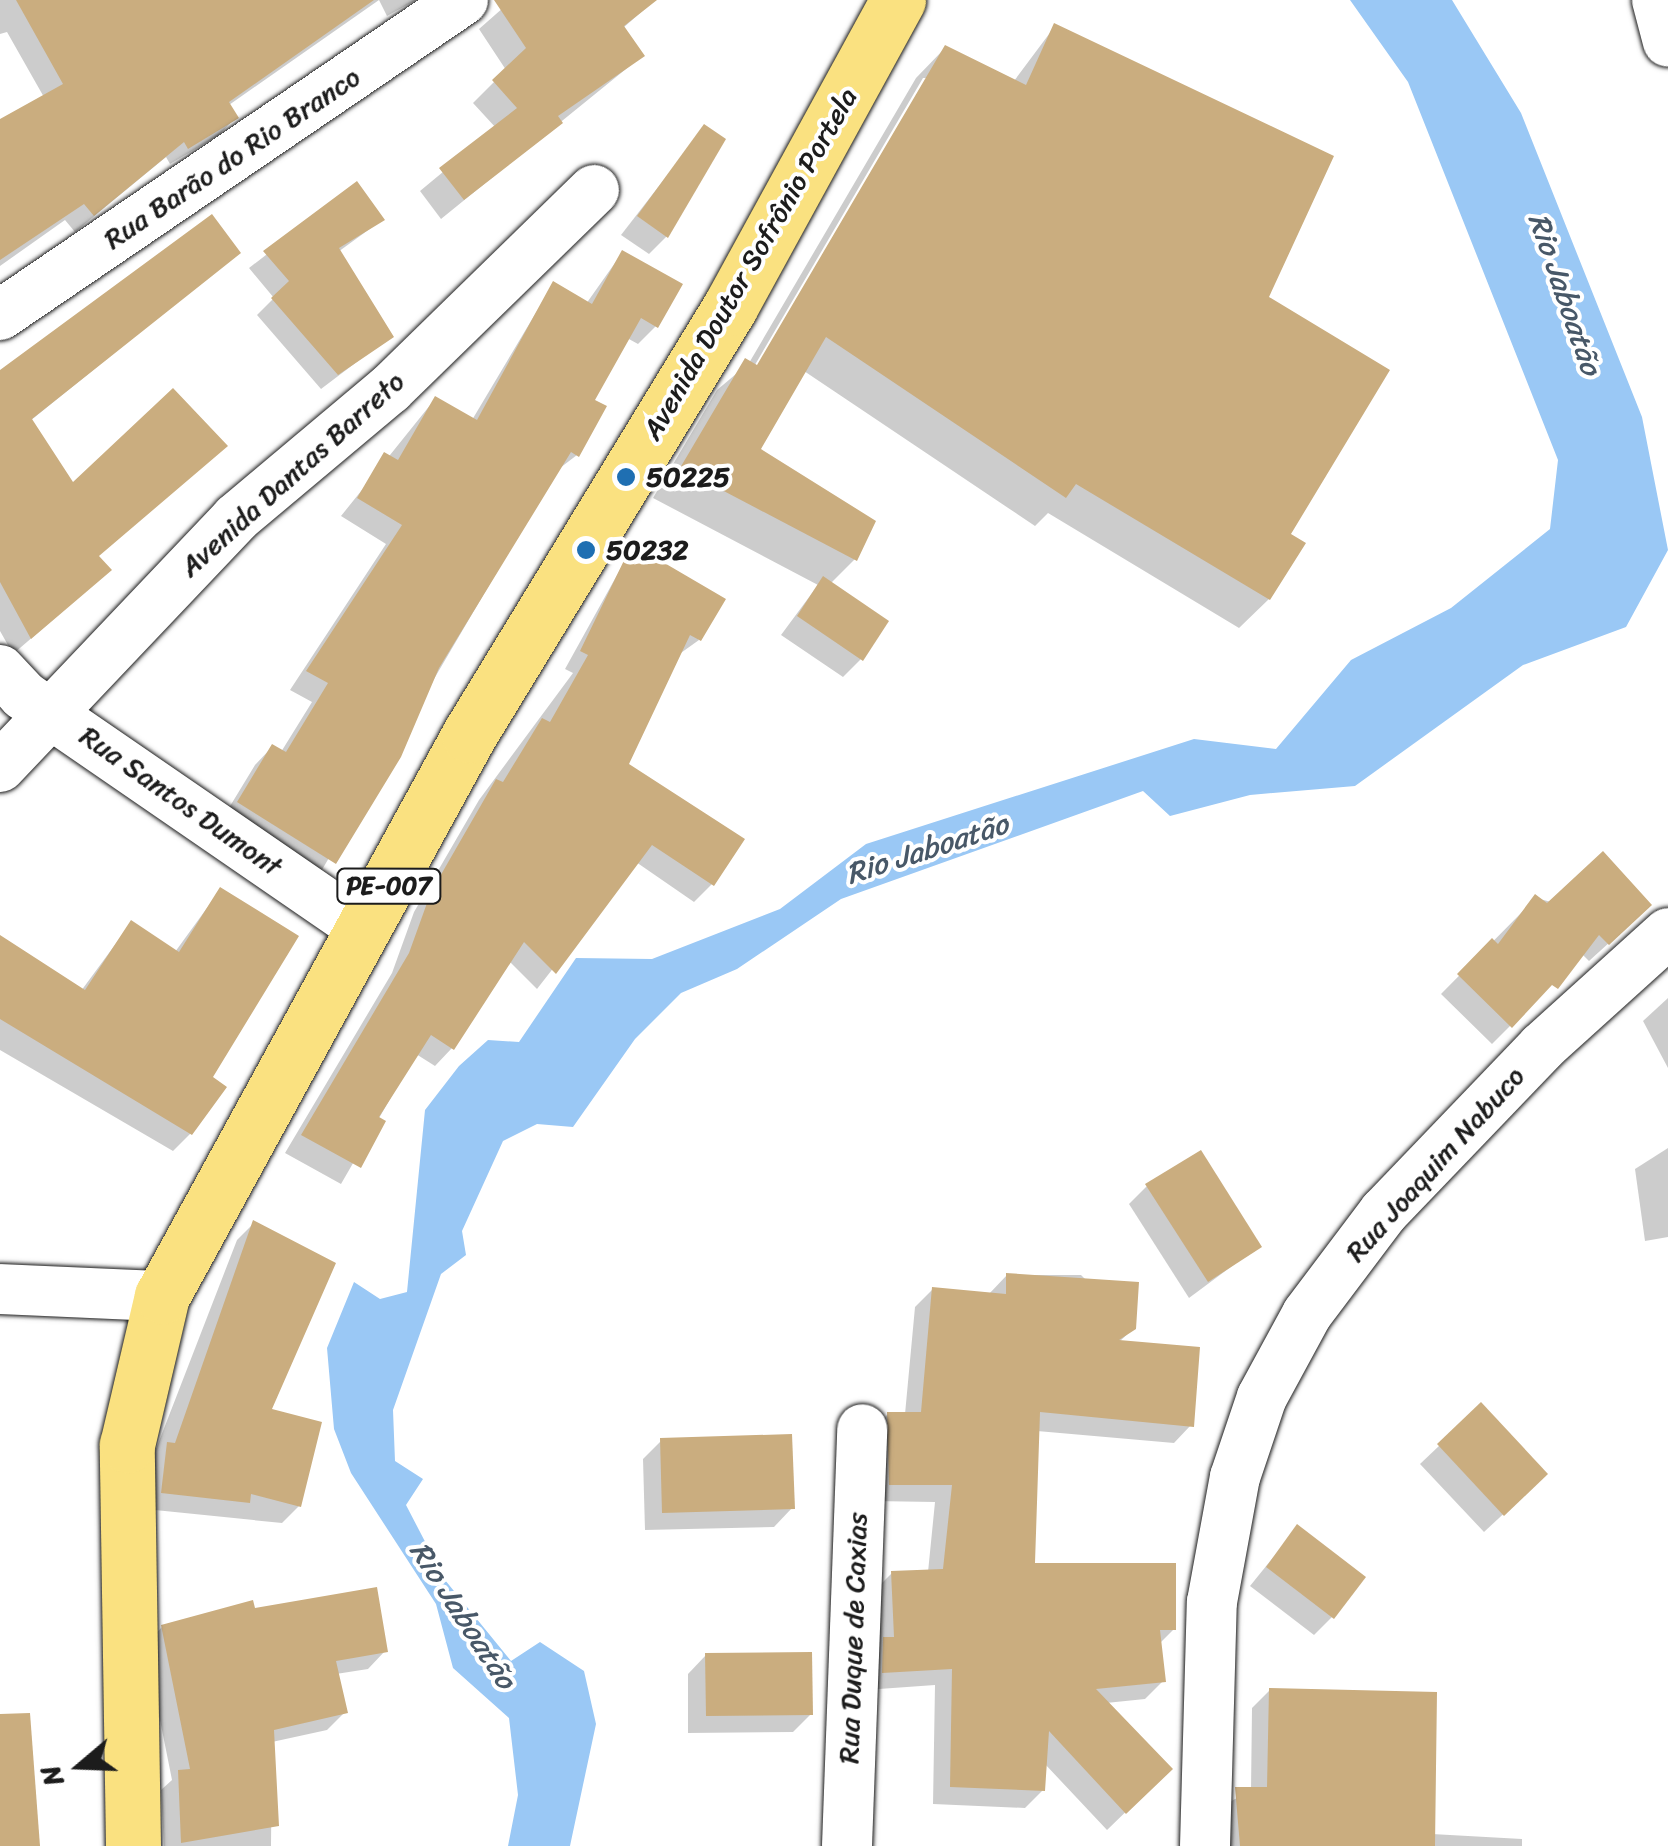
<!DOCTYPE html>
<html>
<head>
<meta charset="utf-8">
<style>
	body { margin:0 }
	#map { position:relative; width:1668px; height:1846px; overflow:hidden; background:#fff; font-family:Sriracha,sans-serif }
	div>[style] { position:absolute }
	.water>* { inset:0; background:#9ac8f5 }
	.shadow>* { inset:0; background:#0003 }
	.building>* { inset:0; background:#caad7f }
	.roads { filter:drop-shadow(0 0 2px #1c1c1c) drop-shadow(0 0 2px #1c1c1c) }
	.minor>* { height:50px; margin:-25px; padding:0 25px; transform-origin:25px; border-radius:25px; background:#fff }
	.primary>* { height:55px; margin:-27.5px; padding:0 27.5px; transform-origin:27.5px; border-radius:27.5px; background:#fae180 }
	.dots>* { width:28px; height:28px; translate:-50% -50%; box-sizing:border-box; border:5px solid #fff; border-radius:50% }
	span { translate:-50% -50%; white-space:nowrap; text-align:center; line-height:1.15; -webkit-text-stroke:8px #fff; paint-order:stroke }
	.shield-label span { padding:2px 8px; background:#fff; border:2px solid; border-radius:8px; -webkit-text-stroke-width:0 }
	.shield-label { font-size:25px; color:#1c1c1c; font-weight:700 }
	.street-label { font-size:28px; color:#1c1c1c }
	.poi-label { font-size:28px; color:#1c1c1c; font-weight:700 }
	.left { translate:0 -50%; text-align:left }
	.water-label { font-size:30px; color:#485868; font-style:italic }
	.north { position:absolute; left:30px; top:1716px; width:100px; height:100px; -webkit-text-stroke:8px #fff; paint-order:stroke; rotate:251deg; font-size:28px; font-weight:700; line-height:40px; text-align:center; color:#1c1c1c }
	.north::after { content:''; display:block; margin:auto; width:35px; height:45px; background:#1c1c1c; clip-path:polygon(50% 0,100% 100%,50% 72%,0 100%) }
</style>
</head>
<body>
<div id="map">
	<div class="water">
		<div style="clip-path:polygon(1350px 0,1452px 0,1521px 113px,1642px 417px,1668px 550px,1626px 627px,1523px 665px,1355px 786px,1250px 795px,1170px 816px,1143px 791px,841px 899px,737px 969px,681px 993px,635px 1039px,573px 1127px,537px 1124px,503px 1141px,462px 1231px,466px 1255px,441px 1274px,393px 1410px,395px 1461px,423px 1479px,406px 1505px,445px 1580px,511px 1661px,540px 1642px,584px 1671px,596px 1724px,570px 1846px,508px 1846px,518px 1795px,509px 1718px,453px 1668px,436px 1604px,351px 1473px,334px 1429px,327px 1348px,354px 1282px,380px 1299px,407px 1292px,425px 1110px,459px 1066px,488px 1040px,519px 1042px,576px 958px,652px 959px,780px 909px,866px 844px,1194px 739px,1276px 749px,1351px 660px,1451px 608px,1550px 529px,1558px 460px,1408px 82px)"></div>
	</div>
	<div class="shadow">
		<div style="clip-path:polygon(0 0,416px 0,387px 16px,379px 0,229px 105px,236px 117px,219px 135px,170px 164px,166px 157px,75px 232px,65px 220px,0 266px,0 129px,45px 99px,7px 32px,0 34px)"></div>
		<div style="clip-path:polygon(512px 0,655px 0,623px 28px,642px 56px,441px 219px,420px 191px,496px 128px,473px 103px,506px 70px,479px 29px)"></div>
		<div style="clip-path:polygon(evenodd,1055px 26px,1266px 298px,1288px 535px,1269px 599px,1239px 628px,1048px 513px,1035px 526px,804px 371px,758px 450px,855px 559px,830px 584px,861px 659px,843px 677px,781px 635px,818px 585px,653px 498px,717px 390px,749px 363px,916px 78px,945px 48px,1014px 81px,1055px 26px,923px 78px,928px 78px,753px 377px,749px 375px,923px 78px)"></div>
		<div style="clip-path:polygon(704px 128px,666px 237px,649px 254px,621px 235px)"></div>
		<div style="clip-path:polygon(357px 185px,382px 220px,338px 252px,391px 336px,321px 389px,257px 315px,274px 298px,249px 268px)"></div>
		<div style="clip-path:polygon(238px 253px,30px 421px,97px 557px,91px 587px,13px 654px,0 631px,0 381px)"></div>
		<div style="clip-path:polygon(622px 253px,656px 326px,638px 344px,627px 338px,592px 400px,577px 455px,556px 471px,316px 880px,221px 821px,255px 765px,272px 747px,281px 752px,312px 702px,290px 690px,386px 544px,341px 516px,435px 399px,472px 420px,553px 284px,586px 304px)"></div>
		<div style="clip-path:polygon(632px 548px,699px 640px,678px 655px,626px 765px,712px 884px,694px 902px,636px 862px,537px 989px,509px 961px,452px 1048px,435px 1066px,416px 1054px,341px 1184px,285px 1153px,392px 973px,414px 912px,479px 800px,573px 673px,565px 669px)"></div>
		<div style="clip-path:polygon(220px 890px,209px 1078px,190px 1134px,173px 1151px,0 1050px,0 938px,81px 991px,131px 923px,175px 952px)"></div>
		<div style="clip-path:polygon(1536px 898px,1631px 923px,1589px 961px,1582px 954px,1492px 1044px,1441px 994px)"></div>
		<div style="clip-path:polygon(1668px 998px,1668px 1068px,1643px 1021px)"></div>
		<div style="clip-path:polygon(1668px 1148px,1668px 1237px,1645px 1241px,1635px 1169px)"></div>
		<div style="clip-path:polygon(1147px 1186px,1259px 1246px,1189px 1298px,1129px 1204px)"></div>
		<div style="clip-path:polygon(254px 1223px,268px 1411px,299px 1506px,282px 1523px,145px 1509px,151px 1462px,237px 1240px)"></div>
		<div style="clip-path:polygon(1007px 1275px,1081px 1275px,1134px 1328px,1119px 1342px,1191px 1425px,1174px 1443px,1037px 1431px,1033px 1566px,1174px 1629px,1159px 1644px,1163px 1681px,1145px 1699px,1106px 1703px,1170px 1769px,1107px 1830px,1044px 1763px,1043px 1790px,1025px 1808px,933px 1804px,935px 1685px,865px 1690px,874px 1591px,892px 1573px,928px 1572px,935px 1502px,872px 1501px,870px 1432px,888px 1414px,905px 1414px,915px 1307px,933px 1289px,988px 1295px)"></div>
		<div style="clip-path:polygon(1481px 1406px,1527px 1492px,1484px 1532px,1420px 1464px)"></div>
		<div style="clip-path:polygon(661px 1441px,792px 1508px,774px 1527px,645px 1530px,643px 1459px)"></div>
		<div style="clip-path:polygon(1297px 1528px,1332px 1617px,1314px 1635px,1250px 1586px)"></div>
		<div style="clip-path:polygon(253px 1611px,385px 1651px,368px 1669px,336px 1674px,345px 1712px,327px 1730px,272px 1742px,271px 1846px,164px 1846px,161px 1790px,172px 1780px,145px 1645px,162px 1627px)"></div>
		<div style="clip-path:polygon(706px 1655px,811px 1714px,793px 1732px,688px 1733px,688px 1674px)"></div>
		<div style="clip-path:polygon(1270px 1690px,1432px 1834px,1522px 1839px,1522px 1846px,1222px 1846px,1219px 1808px,1251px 1790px,1252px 1708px)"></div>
	</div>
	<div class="building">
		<div style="clip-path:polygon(16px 0,374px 0,229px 102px,239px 118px,188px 149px,184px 142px,94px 216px,84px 204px,0 260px,0 119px,63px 84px)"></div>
		<div style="clip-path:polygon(494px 0,657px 0,624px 26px,645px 56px,558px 116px,563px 123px,464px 200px,439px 168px,517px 108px,492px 80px,526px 48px)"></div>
		<div style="clip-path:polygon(1054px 23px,1334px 156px,1269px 297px,1390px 370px,1291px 534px,1306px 543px,1270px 600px,1076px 484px,1066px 498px,826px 337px,761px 449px,876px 521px,857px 561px,680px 468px,745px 358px,757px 365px,945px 45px,1026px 85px)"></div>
		<div style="clip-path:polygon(704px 124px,726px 139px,668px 238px,637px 216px)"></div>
		<div style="clip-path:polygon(357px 181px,385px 220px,339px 248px,394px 337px,338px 375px,271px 298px,289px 281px,263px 251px)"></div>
		<div style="clip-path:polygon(212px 214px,241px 253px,32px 419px,73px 482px,173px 388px,228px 446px,99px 556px,112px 570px,31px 639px,0 582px,0 370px)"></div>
		<div style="clip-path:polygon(622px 250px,683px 284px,658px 328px,641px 318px,595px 400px,607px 406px,579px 457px,571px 452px,439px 668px,401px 757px,336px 864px,237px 802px,272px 744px,286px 752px,328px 683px,306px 671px,402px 525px,357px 498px,384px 452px,398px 460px,435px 396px,477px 420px,553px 281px,592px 304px)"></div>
		<div style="clip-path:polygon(632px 544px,726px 599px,701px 641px,690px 635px,629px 764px,745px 839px,714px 886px,652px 845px,556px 974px,524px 942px,454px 1050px,431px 1035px,379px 1117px,386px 1121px,361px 1168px,301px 1135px,409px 953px,431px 892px,496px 779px,503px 782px,542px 718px,550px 722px,588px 655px,580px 651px)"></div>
		<div style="clip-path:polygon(823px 576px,889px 621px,863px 661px,797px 616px)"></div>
		<div style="clip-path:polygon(1603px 851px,1652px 905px,1609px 945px,1599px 935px,1558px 989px,1552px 985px,1512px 1028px,1457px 974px,1492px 938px,1498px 944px,1535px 894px,1547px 903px)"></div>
		<div style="clip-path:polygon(220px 887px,299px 936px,213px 1077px,227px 1087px,192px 1135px,0 1019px,0 935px,85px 990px,131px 920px,179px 952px)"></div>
		<div style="clip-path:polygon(1201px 1150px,1262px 1247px,1208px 1282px,1145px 1184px)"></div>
		<div style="clip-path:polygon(253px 1220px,336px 1263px,272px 1409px,322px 1422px,301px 1507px,251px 1494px,250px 1503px,161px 1493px,167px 1442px,175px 1443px)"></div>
		<div style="clip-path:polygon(1006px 1273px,1139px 1282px,1136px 1329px,1119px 1340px,1200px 1347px,1194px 1427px,1040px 1412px,1035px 1563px,1176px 1563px,1176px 1630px,1160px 1630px,1166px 1682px,1096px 1689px,1173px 1769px,1126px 1814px,1049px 1731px,1045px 1791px,950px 1787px,952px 1669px,882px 1673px,883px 1637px,894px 1637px,891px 1571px,943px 1569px,952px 1485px,889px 1485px,887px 1412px,921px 1412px,932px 1287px,1006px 1294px)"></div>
		<div style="clip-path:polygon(1481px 1402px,1548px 1474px,1504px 1516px,1437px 1444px)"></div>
		<div style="clip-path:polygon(792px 1434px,795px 1509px,662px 1513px,660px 1438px)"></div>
		<div style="clip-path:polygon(1297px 1524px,1366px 1577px,1334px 1619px,1266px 1567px)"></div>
		<div style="clip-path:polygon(377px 1587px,388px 1652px,336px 1661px,348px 1713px,274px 1730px,279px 1826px,181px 1843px,178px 1770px,190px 1769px,161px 1625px,253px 1600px,255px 1608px)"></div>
		<div style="clip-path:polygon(812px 1652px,813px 1715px,706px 1716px,705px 1653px)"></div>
		<div style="clip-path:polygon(1269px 1688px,1437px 1692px,1435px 1846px,1240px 1846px,1235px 1787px,1267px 1787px)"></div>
		<div style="clip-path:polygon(30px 1713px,40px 1846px,0 1846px,0 1714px)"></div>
	</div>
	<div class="roads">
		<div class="minor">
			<div style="left:1657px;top:0;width:43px;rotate:75.3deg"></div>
			<div style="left:0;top:315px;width:560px;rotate:-34.23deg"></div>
			<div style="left:0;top:670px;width:34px;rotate:47deg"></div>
			<div style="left:23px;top:695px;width:415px;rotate:34.5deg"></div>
			<div style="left:0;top:767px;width:343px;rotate:-46.5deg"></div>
			<div style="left:236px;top:518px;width:201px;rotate:-40deg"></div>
			<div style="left:390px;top:389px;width:285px;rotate:-44.3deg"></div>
			<div style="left:0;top:1289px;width:162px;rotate:2.5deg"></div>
			<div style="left:847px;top:1846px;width:417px;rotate:-87.9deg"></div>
			<div style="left:1205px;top:1846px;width:244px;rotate:-88.4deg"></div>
			<div style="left:1212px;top:1602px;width:127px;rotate:-79.6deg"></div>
			<div style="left:1235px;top:1477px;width:84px;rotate:-71.4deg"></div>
			<div style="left:1262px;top:1397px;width:94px;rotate:-61.5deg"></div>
			<div style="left:1307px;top:1314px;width:128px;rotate:-53deg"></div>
			<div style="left:1384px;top:1212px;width:228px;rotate:-46.2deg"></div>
			<div style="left:1542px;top:1047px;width:170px;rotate:-42.1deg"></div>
		</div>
		<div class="primary">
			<div style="left:133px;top:1846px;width:401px;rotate:-90.9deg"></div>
			<div style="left:127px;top:1445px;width:153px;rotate:-76.8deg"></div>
			<div style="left:162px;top:1296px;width:640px;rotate:-61.31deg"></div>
			<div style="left:469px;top:735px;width:501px;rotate:-58.62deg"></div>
			<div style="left:730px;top:307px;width:350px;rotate:-61.3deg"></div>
		</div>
	</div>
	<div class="dots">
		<div style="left:626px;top:477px;background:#1f6fb2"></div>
		<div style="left:586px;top:550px;background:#1f6fb2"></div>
	</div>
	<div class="shield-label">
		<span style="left:389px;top:886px">PE-007</span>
	</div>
	<div class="street-label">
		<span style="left:232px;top:158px;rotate:-34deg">Rua Barão do Rio Branco</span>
		<span style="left:750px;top:264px;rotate:-60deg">Avenida Doutor Sofrônio Portela</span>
		<span style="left:292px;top:474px;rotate:-42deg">Avenida Dantas Barreto</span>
		<span style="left:181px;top:801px;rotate:35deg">Rua Santos Dumont</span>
		<span style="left:1435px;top:1164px;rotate:-48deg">Rua Joaquim Nabuco</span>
		<span style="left:853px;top:1638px;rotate:-88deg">Rua Duque de Caxias</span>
	</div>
	<div class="poi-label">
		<span class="left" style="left:646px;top:477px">50225</span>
		<span class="left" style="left:606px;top:550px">50232</span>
	</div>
	<div class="water-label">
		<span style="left:1565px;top:294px;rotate:71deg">Rio Jaboatão</span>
		<span style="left:927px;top:849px;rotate:-18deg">Rio Jaboatão</span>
		<span style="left:463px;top:1615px;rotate:57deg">Rio Jaboatão</span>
	</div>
	<div class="north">N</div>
</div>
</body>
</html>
